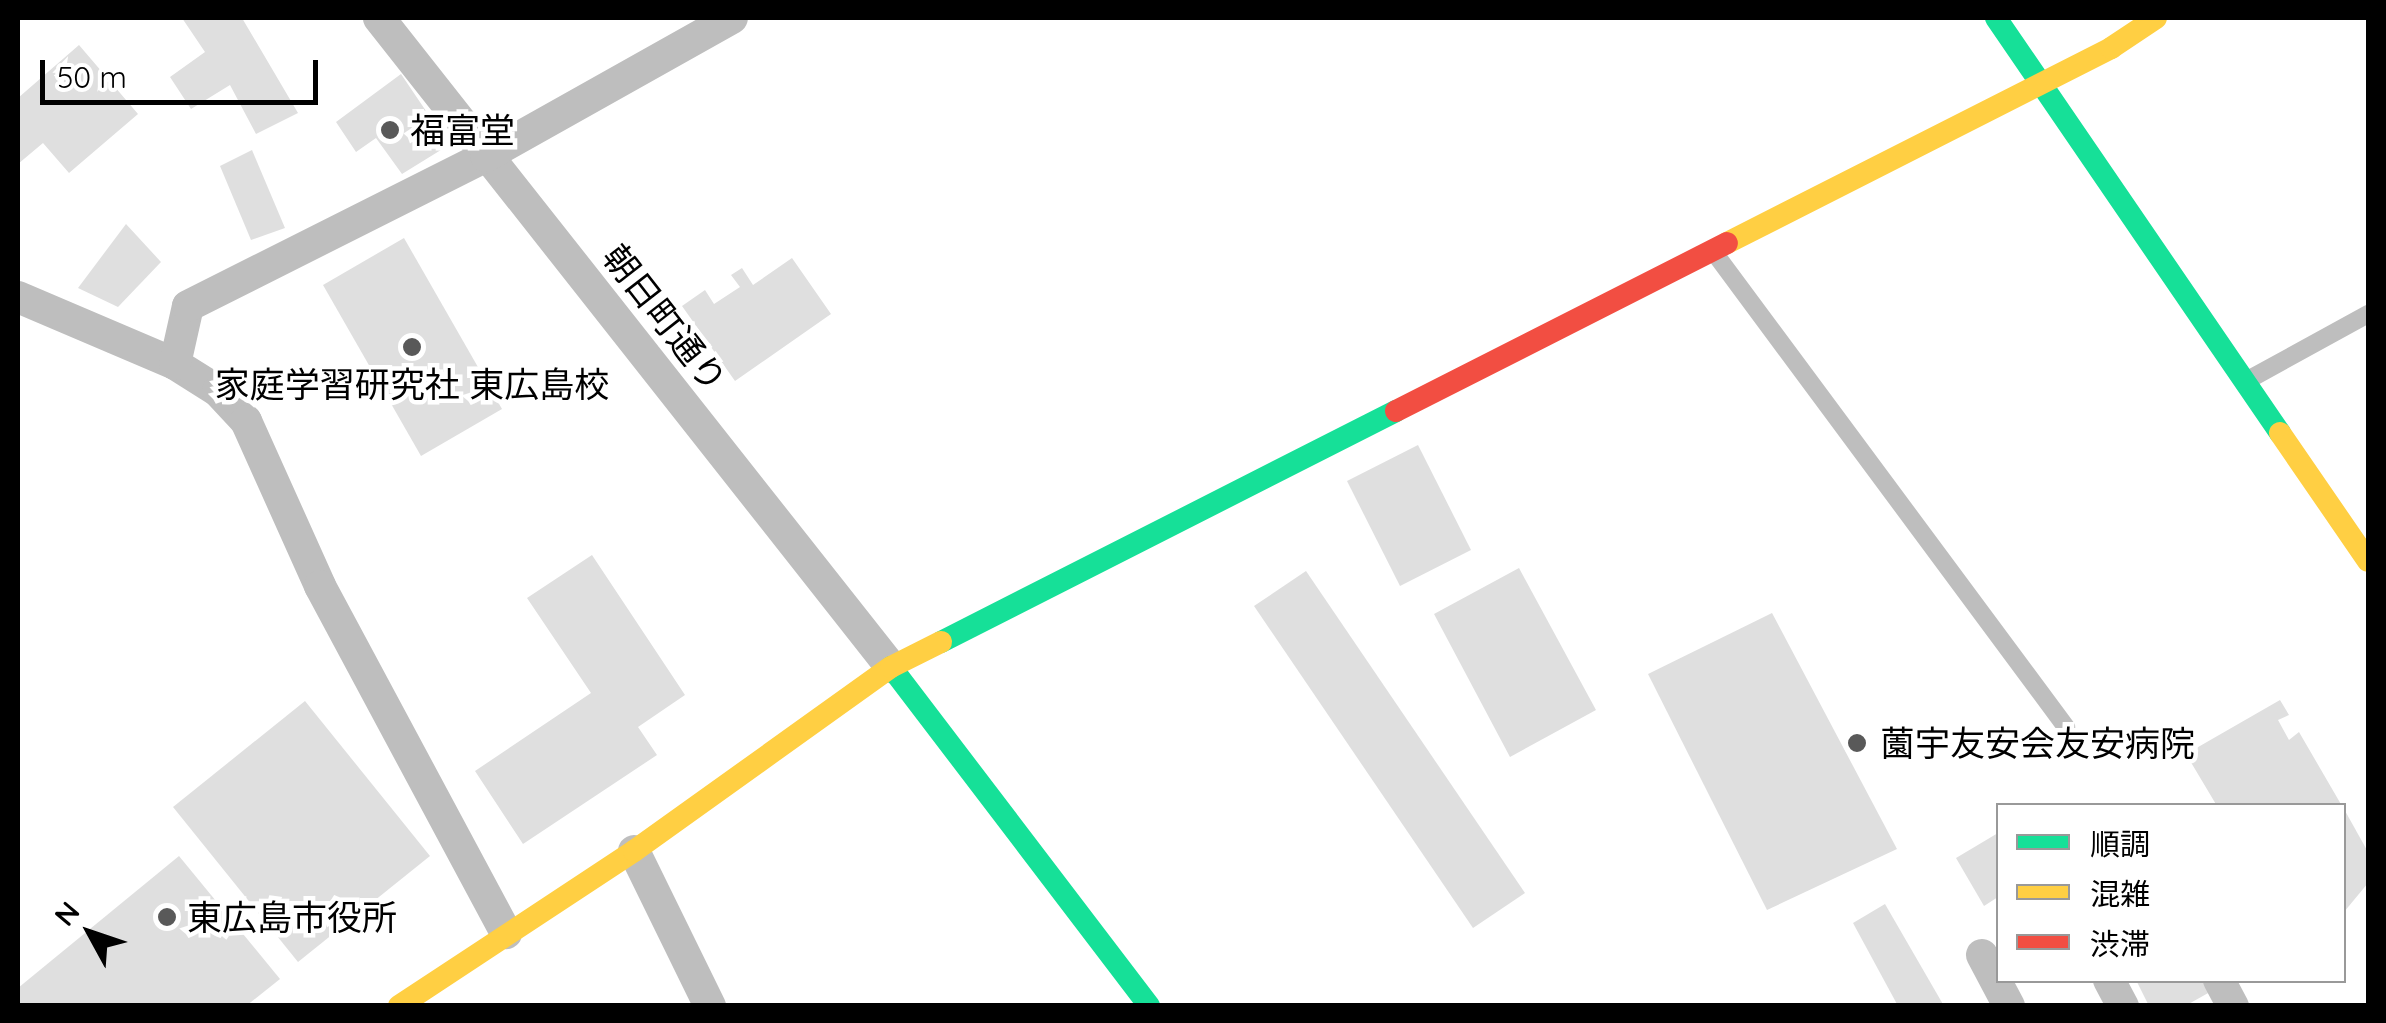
<!DOCTYPE html>
<html>
<head>
<meta charset="utf-8">
<style>
	body { margin:0 }
	#map { position:relative; width:2386px; height:1023px; overflow:hidden; background:#fff; font-family:Quicksand,"Noto Sans JP",sans-serif }
	div>[style] { position:absolute }
	.building>* { inset:0; background:#dfdfdf }
	.lane>* { height:18px; margin:-9px; padding:0 9px; transform-origin:9px; border-radius:9px; background:#bebebe }
	.street>* { height:32px; margin:-16px; padding:0 16px; transform-origin:16px; border-radius:16px; background:#bebebe }
	.fast>* { height:22px; margin:-11px; padding:0 11px; transform-origin:11px; border-radius:11px; background:#16e098 }
	.slow>* { height:22px; margin:-11px; padding:0 11px; transform-origin:11px; border-radius:11px; background:#ffcf43 }
	.jam>* { height:22px; margin:-11px; padding:0 11px; transform-origin:11px; border-radius:11px; background:#f24e42 }
	.dots>* { width:28px; height:28px; translate:-50% -50%; box-sizing:border-box; border:5px solid #fff; border-radius:50% }
	span { translate:-50% -50%; white-space:nowrap; text-align:center; line-height:1.15; -webkit-text-stroke:9px #fff; paint-order:stroke }
	.poi-label { font-size:35px; color:#000 }
	.left { translate:0 -50%; text-align:left }
	.street-label { font-size:35px; color:#000 }
	.frame { position:absolute; inset:0; border:20px solid #000; pointer-events:none }
	.legend { position:absolute; left:1996px; top:803px; width:350px; height:180px; box-sizing:border-box; background:#fff; border:2px solid #999; margin:0; padding:12px 18px; list-style:none; font-size:30px; color:#000 }
	.legend li { display:flex; align-items:center; gap:20px; height:50px }
	.legend b { width:50px; border:2px solid #999 }
	.north { position:absolute; left:40px; top:883px; width:100px; height:100px; -webkit-text-stroke:8px #fff; paint-order:stroke; rotate:310deg; font-size:28px; font-weight:700; line-height:40px; text-align:center; color:#000 }
	.north::after { content:''; display:block; margin:auto; width:35px; height:45px; background:#000; clip-path:polygon(50% 0,100% 100%,50% 72%,0 100%) }
	.scale { position:absolute; left:40px; top:60px; width:278px; height:45px; box-sizing:border-box; border:5px solid #000; border-top:0; padding-left:12px; font-size:30px; line-height:35px; white-space:nowrap; color:#000; -webkit-text-stroke:8px #fff; paint-order:stroke }
</style>
</head>
<body>
<div id="map">
	<div class="building">
		<div style="clip-path:polygon(182px 18px,242px 18px,298px 113px,256px 134px,230px 85px,191px 109px,170px 77px,205px 52px)"></div>
		<div style="clip-path:polygon(79px 45px,138px 114px,69px 173px,43px 143px,18px 164px,18px 98px)"></div>
		<div style="clip-path:polygon(401px 74px,449px 145px,402px 174px,376px 138px,356px 152px,336px 122px)"></div>
		<div style="clip-path:polygon(252px 150px,285px 228px,251px 240px,220px 166px)"></div>
		<div style="clip-path:polygon(126px 224px,161px 262px,118px 307px,78px 288px)"></div>
		<div style="clip-path:polygon(404px 238px,502px 409px,421px 456px,323px 285px)"></div>
		<div style="clip-path:polygon(792px 258px,831px 314px,735px 381px,682px 306px,705px 290px,714px 304px,740px 287px,731px 275px,742px 268px,753px 285px)"></div>
		<div style="clip-path:polygon(1418px 445px,1471px 550px,1400px 586px,1347px 481px)"></div>
		<div style="clip-path:polygon(592px 555px,685px 695px,638px 727px,657px 755px,523px 844px,475px 771px,591px 693px,527px 598px)"></div>
		<div style="clip-path:polygon(1519px 568px,1596px 710px,1510px 757px,1434px 614px)"></div>
		<div style="clip-path:polygon(1306px 571px,1525px 893px,1473px 928px,1254px 606px)"></div>
		<div style="clip-path:polygon(1772px 613px,1897px 849px,1767px 910px,1648px 674px)"></div>
		<div style="clip-path:polygon(2280px 700px,2289px 715px,2278px 720px,2289px 740px,2299px 732px,2342px 806px,2217px 806px,2186px 754px)"></div>
		<div style="clip-path:polygon(305px 701px,430px 856px,298px 962px,173px 807px)"></div>
		<div style="clip-path:polygon(2344px 809px,2368px 852px,2368px 883px,2344px 912px)"></div>
		<div style="clip-path:polygon(1998px 833px,1998px 897px,1984px 906px,1956px 858px)"></div>
		<div style="clip-path:polygon(179px 856px,280px 979px,246px 1006px,18px 1006px,18px 988px)"></div>
		<div style="clip-path:polygon(1885px 904px,1944px 1006px,1898px 1006px,1853px 923px)"></div>
		<div style="clip-path:polygon(2136px 980px,2203px 980px,2210px 992px,2185px 1006px,2149px 1006px)"></div>
	</div>
	<div class="lane">
		<div style="left:1713px;top:251px;width:593px;rotate:53.44deg"></div>
		<div style="left:2246px;top:381px;width:139px;rotate:-28.8deg"></div>
	</div>
	<div class="street">
		<div style="left:379px;top:18px;width:827px;rotate:51.73deg"></div>
		<div style="left:18px;top:297px;width:171px;rotate:23.1deg"></div>
		<div style="left:175px;top:364px;width:51px;rotate:32.1deg"></div>
		<div style="left:218px;top:391px;width:41px;rotate:47deg"></div>
		<div style="left:246px;top:421px;width:181px;rotate:65.8deg"></div>
		<div style="left:320px;top:586px;width:394px;rotate:61.8deg"></div>
		<div style="left:175px;top:364px;width:59px;rotate:-77.4deg"></div>
		<div style="left:188px;top:306px;width:334px;rotate:-26.7deg"></div>
		<div style="left:486px;top:156px;width:282px;rotate:-29.3deg"></div>
		<div style="left:634px;top:851px;width:173px;rotate:63.9deg"></div>
		<div style="left:1982px;top:955px;width:58px;rotate:62.1deg"></div>
		<div style="left:2109px;top:980px;width:30px;rotate:62deg"></div>
		<div style="left:2219px;top:980px;width:30px;rotate:62deg"></div>
	</div>
	<div class="fast">
		<div style="left:1996px;top:18px;width:503px;rotate:55.61deg"></div>
		<div style="left:941px;top:642px;width:510px;rotate:-26.92deg"></div>
		<div style="left:891px;top:667px;width:426px;rotate:52.7deg"></div>
	</div>
	<div class="slow">
		<div style="left:1727px;top:243px;width:431px;rotate:-26.9deg"></div>
		<div style="left:2111px;top:48px;width:54px;rotate:-33.7deg"></div>
		<div style="left:2280px;top:433px;width:155px;rotate:55.5deg"></div>
		<div style="left:399px;top:1006px;width:282px;rotate:-33.4deg"></div>
		<div style="left:634px;top:851px;width:316px;rotate:-35.6deg"></div>
		<div style="left:891px;top:667px;width:56px;rotate:-26.6deg"></div>
	</div>
	<div class="jam">
		<div style="left:1396px;top:411px;width:371px;rotate:-26.9deg"></div>
	</div>
	<div class="dots">
		<div style="left:390px;top:130px;background:#595959"></div>
		<div style="left:412px;top:347px;background:#595959"></div>
		<div style="left:1857px;top:743px;background:#595959"></div>
		<div style="left:167px;top:917px;background:#595959"></div>
	</div>
	<div class="poi-label">
		<span class="left" style="left:410px;top:130px">福富堂</span>
		<span style="left:412px;top:384px">家庭学習研究社 東広島校</span>
		<span class="left" style="left:1880px;top:743px">薗宇友安会友安病院</span>
		<span class="left" style="left:187px;top:917px">東広島市役所</span>
	</div>
	<div class="street-label">
		<span style="left:665px;top:318px;rotate:52deg">朝日町通り</span>
	</div>
	<div class="frame"></div>
	<ul class="legend">
	<li><b style="height:12px;background:#16e098"></b>順調</li>
	<li><b style="height:12px;background:#ffcf43"></b>混雑</li>
	<li><b style="height:12px;background:#f24e42"></b>渋滞</li>
	</ul>
	<div class="north">N</div>
	<div class="scale">50 m</div>
</div>
</body>
</html>
